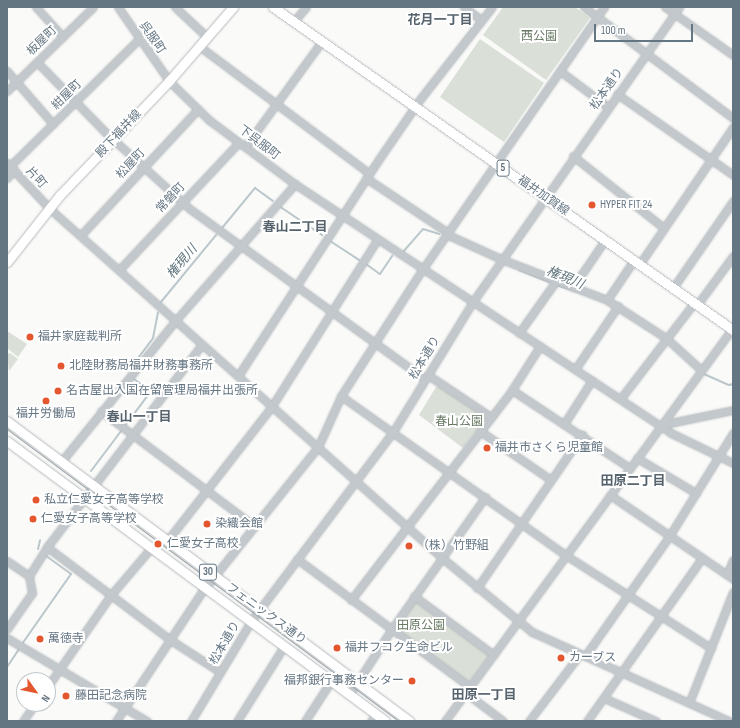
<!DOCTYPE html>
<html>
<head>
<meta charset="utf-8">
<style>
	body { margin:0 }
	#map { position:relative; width:740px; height:728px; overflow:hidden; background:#fafaf8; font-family:"Sofia Sans Condensed","Noto Sans JP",sans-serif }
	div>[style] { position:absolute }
	.green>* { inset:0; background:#dadfd7 }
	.stream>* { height:2px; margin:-1px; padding:0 1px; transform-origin:1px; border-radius:1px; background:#bbc7cb }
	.roads { filter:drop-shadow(0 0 1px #b5babe) drop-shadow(0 0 1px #b5babe) }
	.minor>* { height:7px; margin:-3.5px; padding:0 3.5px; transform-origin:3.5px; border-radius:3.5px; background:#c3c8cc }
	.major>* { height:9px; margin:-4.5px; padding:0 4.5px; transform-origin:4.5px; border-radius:4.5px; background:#fff }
	.tram>* { height:1px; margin:-0.5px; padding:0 0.5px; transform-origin:0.5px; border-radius:0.5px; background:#a2aab0 }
	.dots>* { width:11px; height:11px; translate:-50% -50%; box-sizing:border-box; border:2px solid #fff; border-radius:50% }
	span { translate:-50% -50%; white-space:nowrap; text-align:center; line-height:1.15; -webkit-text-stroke:4px #fff; paint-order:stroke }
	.shield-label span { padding:1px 3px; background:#fff; border:1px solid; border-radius:3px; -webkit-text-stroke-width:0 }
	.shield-label { font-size:11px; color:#657683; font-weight:700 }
	.park-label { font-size:12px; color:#687a64 }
	.street-label { font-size:12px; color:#657683 }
	.poi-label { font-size:12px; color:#657683 }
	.left { translate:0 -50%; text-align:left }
	.right { translate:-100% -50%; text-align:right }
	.neighbourhood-label { font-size:13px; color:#57646e; font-weight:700 }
	.water-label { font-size:13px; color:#60757c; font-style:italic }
	.frame { position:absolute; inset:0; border:8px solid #657683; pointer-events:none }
	.north { position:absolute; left:16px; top:672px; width:40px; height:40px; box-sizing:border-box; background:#fff; border:1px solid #c1c8cd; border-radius:50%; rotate:123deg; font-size:11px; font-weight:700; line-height:16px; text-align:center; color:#657683 }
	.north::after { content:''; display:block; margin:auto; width:14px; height:18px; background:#e4572e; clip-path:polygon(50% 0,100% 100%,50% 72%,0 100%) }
	.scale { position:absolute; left:594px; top:24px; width:99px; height:18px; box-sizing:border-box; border:2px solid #657683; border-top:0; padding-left:5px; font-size:12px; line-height:14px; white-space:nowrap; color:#657683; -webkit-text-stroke:3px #fff; paint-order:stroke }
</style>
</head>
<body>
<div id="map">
	<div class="green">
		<div style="clip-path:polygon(503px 7px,575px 7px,590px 18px,546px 80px,483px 35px)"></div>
		<div style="clip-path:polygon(480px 39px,544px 83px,504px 142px,440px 97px)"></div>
		<div style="clip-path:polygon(7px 331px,27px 344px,18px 357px,7px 348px)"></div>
		<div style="clip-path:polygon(10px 353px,18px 359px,9px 371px,7px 354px)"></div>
		<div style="clip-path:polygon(441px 386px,486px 418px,463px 448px,419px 415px,436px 387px)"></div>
		<div style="clip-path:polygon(415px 598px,489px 656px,469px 683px,394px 629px)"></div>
	</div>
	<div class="stream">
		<div style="left:279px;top:206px;width:52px;rotate:34deg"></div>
		<div style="left:222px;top:228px;width:52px;rotate:-50.5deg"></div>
		<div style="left:255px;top:188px;width:22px;rotate:36deg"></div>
		<div style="left:330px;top:241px;width:35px;rotate:33deg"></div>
		<div style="left:403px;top:252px;width:30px;rotate:-49deg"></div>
		<div style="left:423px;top:229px;width:17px;rotate:17deg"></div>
		<div style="left:366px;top:264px;width:17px;rotate:36deg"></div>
		<div style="left:380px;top:274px;width:22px;rotate:-56deg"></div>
		<div style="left:519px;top:270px;width:35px;rotate:22deg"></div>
		<div style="left:556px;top:285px;width:32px;rotate:18deg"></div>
		<div style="left:161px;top:302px;width:87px;rotate:-50.6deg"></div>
		<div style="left:129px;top:370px;width:40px;rotate:-53deg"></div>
		<div style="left:153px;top:338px;width:26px;rotate:-79deg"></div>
		<div style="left:704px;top:374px;width:27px;rotate:24deg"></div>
		<div style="left:729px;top:385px;width:4px;rotate:-14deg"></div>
		<div style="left:91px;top:471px;width:95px;rotate:-53.1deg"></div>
		<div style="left:148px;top:395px;width:6px;rotate:-99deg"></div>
		<div style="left:147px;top:389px;width:18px;rotate:-142deg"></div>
		<div style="left:38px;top:549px;width:9px;rotate:-77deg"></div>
		<div style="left:22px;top:644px;width:85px;rotate:-55deg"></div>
		<div style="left:71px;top:574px;width:32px;rotate:-144deg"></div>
		<div style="left:7px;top:667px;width:23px;rotate:-56deg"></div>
	</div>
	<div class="roads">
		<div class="minor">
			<div style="left:36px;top:7px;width:40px;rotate:48deg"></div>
			<div style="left:118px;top:7px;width:90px;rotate:55.4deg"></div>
			<div style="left:169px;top:81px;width:56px;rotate:44.3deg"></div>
			<div style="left:209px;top:120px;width:107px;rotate:36.7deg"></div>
			<div style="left:295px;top:184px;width:451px;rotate:33.5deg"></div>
			<div style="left:671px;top:433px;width:69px;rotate:25.8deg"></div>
			<div style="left:175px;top:7px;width:44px;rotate:43.2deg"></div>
			<div style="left:464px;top:7px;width:21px;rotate:37deg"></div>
			<div style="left:584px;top:7px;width:186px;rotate:36.7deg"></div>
			<div style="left:665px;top:7px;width:83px;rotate:35.2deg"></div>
			<div style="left:294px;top:21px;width:18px;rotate:-49deg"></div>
			<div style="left:199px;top:46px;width:212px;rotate:36.8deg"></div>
			<div style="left:37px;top:62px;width:98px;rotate:45.8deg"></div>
			<div style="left:105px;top:132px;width:115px;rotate:42.2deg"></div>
			<div style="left:190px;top:209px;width:290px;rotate:35.9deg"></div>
			<div style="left:7px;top:71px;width:70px;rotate:49deg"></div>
			<div style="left:560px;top:71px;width:60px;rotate:36.9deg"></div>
			<div style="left:7px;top:91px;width:120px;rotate:-44.3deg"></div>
			<div style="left:617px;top:94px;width:141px;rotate:34.9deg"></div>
			<div style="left:245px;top:147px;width:131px;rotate:-54deg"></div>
			<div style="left:573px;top:156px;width:116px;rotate:38.4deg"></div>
			<div style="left:7px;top:163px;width:63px;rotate:46.9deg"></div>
			<div style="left:50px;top:209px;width:523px;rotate:41.67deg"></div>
			<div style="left:441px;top:557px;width:118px;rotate:39.5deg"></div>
			<div style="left:532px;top:632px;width:216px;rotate:24.3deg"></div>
			<div style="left:10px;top:166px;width:181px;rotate:-44.6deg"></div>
			<div style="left:7px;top:178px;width:11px;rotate:-49deg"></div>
			<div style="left:366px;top:178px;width:97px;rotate:33.7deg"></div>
			<div style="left:446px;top:234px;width:60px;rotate:24.4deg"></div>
			<div style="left:501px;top:259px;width:114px;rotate:21.1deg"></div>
			<div style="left:607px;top:300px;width:70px;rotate:32.8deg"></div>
			<div style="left:666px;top:338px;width:47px;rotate:42.4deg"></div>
			<div style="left:81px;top:235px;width:172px;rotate:-47.1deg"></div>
			<div style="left:639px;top:265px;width:167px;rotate:-55.7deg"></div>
			<div style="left:119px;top:270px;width:175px;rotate:-46.8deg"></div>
			<div style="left:573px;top:287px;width:57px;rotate:-55.8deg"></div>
			<div style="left:673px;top:288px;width:106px;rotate:-55.4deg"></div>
			<div style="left:607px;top:300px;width:48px;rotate:-56deg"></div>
			<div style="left:697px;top:305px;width:61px;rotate:-53.7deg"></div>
			<div style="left:519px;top:333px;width:64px;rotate:-54.6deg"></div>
			<div style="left:576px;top:368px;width:75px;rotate:-55.9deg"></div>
			<div style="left:428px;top:375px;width:76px;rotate:33.7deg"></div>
			<div style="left:238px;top:376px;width:259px;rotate:-57deg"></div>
			<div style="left:379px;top:159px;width:74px;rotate:-55.5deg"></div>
			<div style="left:421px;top:98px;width:115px;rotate:-52deg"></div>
			<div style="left:512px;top:390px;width:141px;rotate:33.5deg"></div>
			<div style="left:341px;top:396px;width:277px;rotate:35.3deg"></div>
			<div style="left:567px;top:556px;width:171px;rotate:32.6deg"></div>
			<div style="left:621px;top:398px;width:120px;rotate:-52.5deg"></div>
			<div style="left:101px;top:411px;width:191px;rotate:36.9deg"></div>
			<div style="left:564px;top:424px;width:52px;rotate:-57.5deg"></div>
			<div style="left:660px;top:425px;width:75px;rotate:-11.6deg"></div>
			<div style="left:480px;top:431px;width:86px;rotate:34.6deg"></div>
			<div style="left:637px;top:458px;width:69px;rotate:30.7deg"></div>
			<div style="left:61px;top:462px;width:183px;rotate:-51deg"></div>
			<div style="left:176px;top:320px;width:181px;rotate:-48.8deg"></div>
			<div style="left:610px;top:495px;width:149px;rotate:34.3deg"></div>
			<div style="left:167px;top:541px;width:171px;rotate:-52.1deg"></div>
			<div style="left:272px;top:406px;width:196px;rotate:-57.7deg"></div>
			<div style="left:47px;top:547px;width:153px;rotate:37deg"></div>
			<div style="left:169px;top:639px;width:61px;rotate:32.9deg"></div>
			<div style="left:297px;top:559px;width:215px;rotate:36.5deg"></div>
			<div style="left:7px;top:561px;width:27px;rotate:34deg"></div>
			<div style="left:727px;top:574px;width:15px;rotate:-67deg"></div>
			<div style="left:477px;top:588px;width:186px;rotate:-55.5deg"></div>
			<div style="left:414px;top:596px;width:99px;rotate:36.4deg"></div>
			<div style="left:351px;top:600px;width:265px;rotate:-52.5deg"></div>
			<div style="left:512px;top:390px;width:52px;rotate:-57.5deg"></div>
			<div style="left:7px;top:629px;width:44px;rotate:-55.2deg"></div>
			<div style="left:32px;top:593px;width:17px;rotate:-100deg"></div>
			<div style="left:29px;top:576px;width:34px;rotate:-58deg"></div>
			<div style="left:47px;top:547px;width:255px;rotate:-52.6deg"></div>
			<div style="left:7px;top:638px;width:163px;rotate:30.7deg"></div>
			<div style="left:585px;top:656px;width:148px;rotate:-54.9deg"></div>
			<div style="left:670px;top:535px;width:120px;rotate:-58.3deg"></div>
			<div style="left:48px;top:686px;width:109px;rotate:-55.4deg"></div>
			<div style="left:110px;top:596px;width:63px;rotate:-49.5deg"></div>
			<div style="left:466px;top:693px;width:46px;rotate:37.1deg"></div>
			<div style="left:349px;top:695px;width:77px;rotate:-57.1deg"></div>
			<div style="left:391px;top:630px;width:163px;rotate:-54.7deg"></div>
			<div style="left:604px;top:698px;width:57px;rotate:23.9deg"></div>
			<div style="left:689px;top:703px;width:119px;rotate:-68.4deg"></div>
			<div style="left:23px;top:721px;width:21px;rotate:-55deg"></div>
			<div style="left:116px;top:721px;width:154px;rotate:-56.4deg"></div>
			<div style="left:201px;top:593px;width:187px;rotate:-51.3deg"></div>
			<div style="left:318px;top:447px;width:56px;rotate:-65.7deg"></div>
			<div style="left:341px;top:396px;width:150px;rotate:-57.3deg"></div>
			<div style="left:422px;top:270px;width:320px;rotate:-55.3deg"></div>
			<div style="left:191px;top:721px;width:117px;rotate:-59deg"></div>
			<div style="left:251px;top:621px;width:236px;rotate:-53.1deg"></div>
			<div style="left:393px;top:432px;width:151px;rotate:-58.5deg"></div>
			<div style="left:472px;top:303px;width:361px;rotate:-55deg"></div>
			<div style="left:237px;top:721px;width:89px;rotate:-57.9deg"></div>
			<div style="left:305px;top:721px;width:48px;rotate:-57deg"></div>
			<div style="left:371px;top:721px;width:9px;rotate:-54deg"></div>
			<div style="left:445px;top:721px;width:488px;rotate:-53.8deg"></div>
			<div style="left:529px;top:721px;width:84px;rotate:-52.7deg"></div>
			<div style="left:587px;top:721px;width:199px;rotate:-54.8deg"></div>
		</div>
		<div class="major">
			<div style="left:273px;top:7px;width:562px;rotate:35.08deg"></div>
			<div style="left:7px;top:262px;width:85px;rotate:-51.7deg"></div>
			<div style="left:60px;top:195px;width:158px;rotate:-46.3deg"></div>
			<div style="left:169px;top:81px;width:98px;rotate:-49.1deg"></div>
			<div style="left:7px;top:421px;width:502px;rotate:36.73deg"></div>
			<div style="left:7px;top:441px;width:470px;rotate:36.5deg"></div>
		</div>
	</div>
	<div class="tram">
		<div style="left:7px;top:429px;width:489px;rotate:36.7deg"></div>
	</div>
	<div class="dots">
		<div style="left:592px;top:205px;background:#e4572e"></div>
		<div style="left:30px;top:337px;background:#e4572e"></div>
		<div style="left:61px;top:366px;background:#e4572e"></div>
		<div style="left:58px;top:391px;background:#e4572e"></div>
		<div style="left:46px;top:401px;background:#e4572e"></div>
		<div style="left:487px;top:448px;background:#e4572e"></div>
		<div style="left:36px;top:500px;background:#e4572e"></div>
		<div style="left:33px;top:519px;background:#e4572e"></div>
		<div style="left:207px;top:524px;background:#e4572e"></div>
		<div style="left:158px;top:544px;background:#e4572e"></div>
		<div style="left:409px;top:546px;background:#e4572e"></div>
		<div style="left:40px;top:639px;background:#e4572e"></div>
		<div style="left:337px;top:648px;background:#e4572e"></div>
		<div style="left:561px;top:658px;background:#e4572e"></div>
		<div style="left:412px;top:681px;background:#e4572e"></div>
		<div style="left:66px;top:696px;background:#e4572e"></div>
	</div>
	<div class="shield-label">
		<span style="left:503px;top:168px">5</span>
		<span style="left:208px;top:572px">30</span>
	</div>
	<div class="park-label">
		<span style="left:539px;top:37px">西公園</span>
		<span style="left:459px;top:422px">春山公園</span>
		<span style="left:421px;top:626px">田原公園</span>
	</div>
	<div class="street-label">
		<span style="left:152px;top:38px;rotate:55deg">呉服町</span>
		<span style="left:42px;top:41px;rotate:-44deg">板屋町</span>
		<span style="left:607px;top:89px;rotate:-55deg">松本通り</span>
		<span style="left:67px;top:95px;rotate:-45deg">紺屋町</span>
		<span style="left:119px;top:134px;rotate:-47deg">殿下福井線</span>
		<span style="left:259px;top:143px;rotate:37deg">下呉服町</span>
		<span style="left:131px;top:164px;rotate:-47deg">松屋町</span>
		<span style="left:36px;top:178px;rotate:47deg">片町</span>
		<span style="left:543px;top:196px;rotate:35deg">福井加賀線</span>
		<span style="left:171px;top:198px;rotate:-47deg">常磐町</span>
		<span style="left:425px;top:358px;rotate:-59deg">松本通り</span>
		<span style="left:266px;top:614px;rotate:36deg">フェニックス通り</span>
		<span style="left:225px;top:643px;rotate:-60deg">松本通り</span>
	</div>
	<div class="poi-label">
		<span class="left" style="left:600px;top:205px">HYPER FIT 24</span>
		<span class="left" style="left:38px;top:337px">福井家庭裁判所</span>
		<span class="left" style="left:69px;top:366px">北陸財務局福井財務事務所</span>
		<span class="left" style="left:66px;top:391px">名古屋出入国在留管理局福井出張所</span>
		<span style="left:46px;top:414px">福井労働局</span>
		<span class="left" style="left:495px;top:448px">福井市さくら児童館</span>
		<span class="left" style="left:44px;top:500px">私立仁愛女子高等学校</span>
		<span class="left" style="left:41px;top:519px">仁愛女子高等学校</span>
		<span class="left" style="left:215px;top:524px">染織会館</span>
		<span class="left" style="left:167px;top:544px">仁愛女子高校</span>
		<span class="left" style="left:417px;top:546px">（株）竹野組</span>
		<span class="left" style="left:48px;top:639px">萬徳寺</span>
		<span class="left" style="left:345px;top:648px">福井フコク生命ビル</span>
		<span class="left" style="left:569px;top:658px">カーブス</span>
		<span class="right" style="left:404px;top:681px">福邦銀行事務センター</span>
		<span class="left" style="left:75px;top:696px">藤田記念病院</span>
	</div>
	<div class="neighbourhood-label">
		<span style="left:440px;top:20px">花月一丁目</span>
		<span style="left:295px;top:227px">春山二丁目</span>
		<span style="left:139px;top:417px">春山一丁目</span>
		<span style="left:633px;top:481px">田原二丁目</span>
		<span style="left:484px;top:695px">田原一丁目</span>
	</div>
	<div class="water-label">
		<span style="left:182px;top:262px;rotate:-50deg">権現川</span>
		<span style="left:565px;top:278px;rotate:22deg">権現川</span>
	</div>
	<div class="frame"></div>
	<div class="north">N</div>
	<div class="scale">100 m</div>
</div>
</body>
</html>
